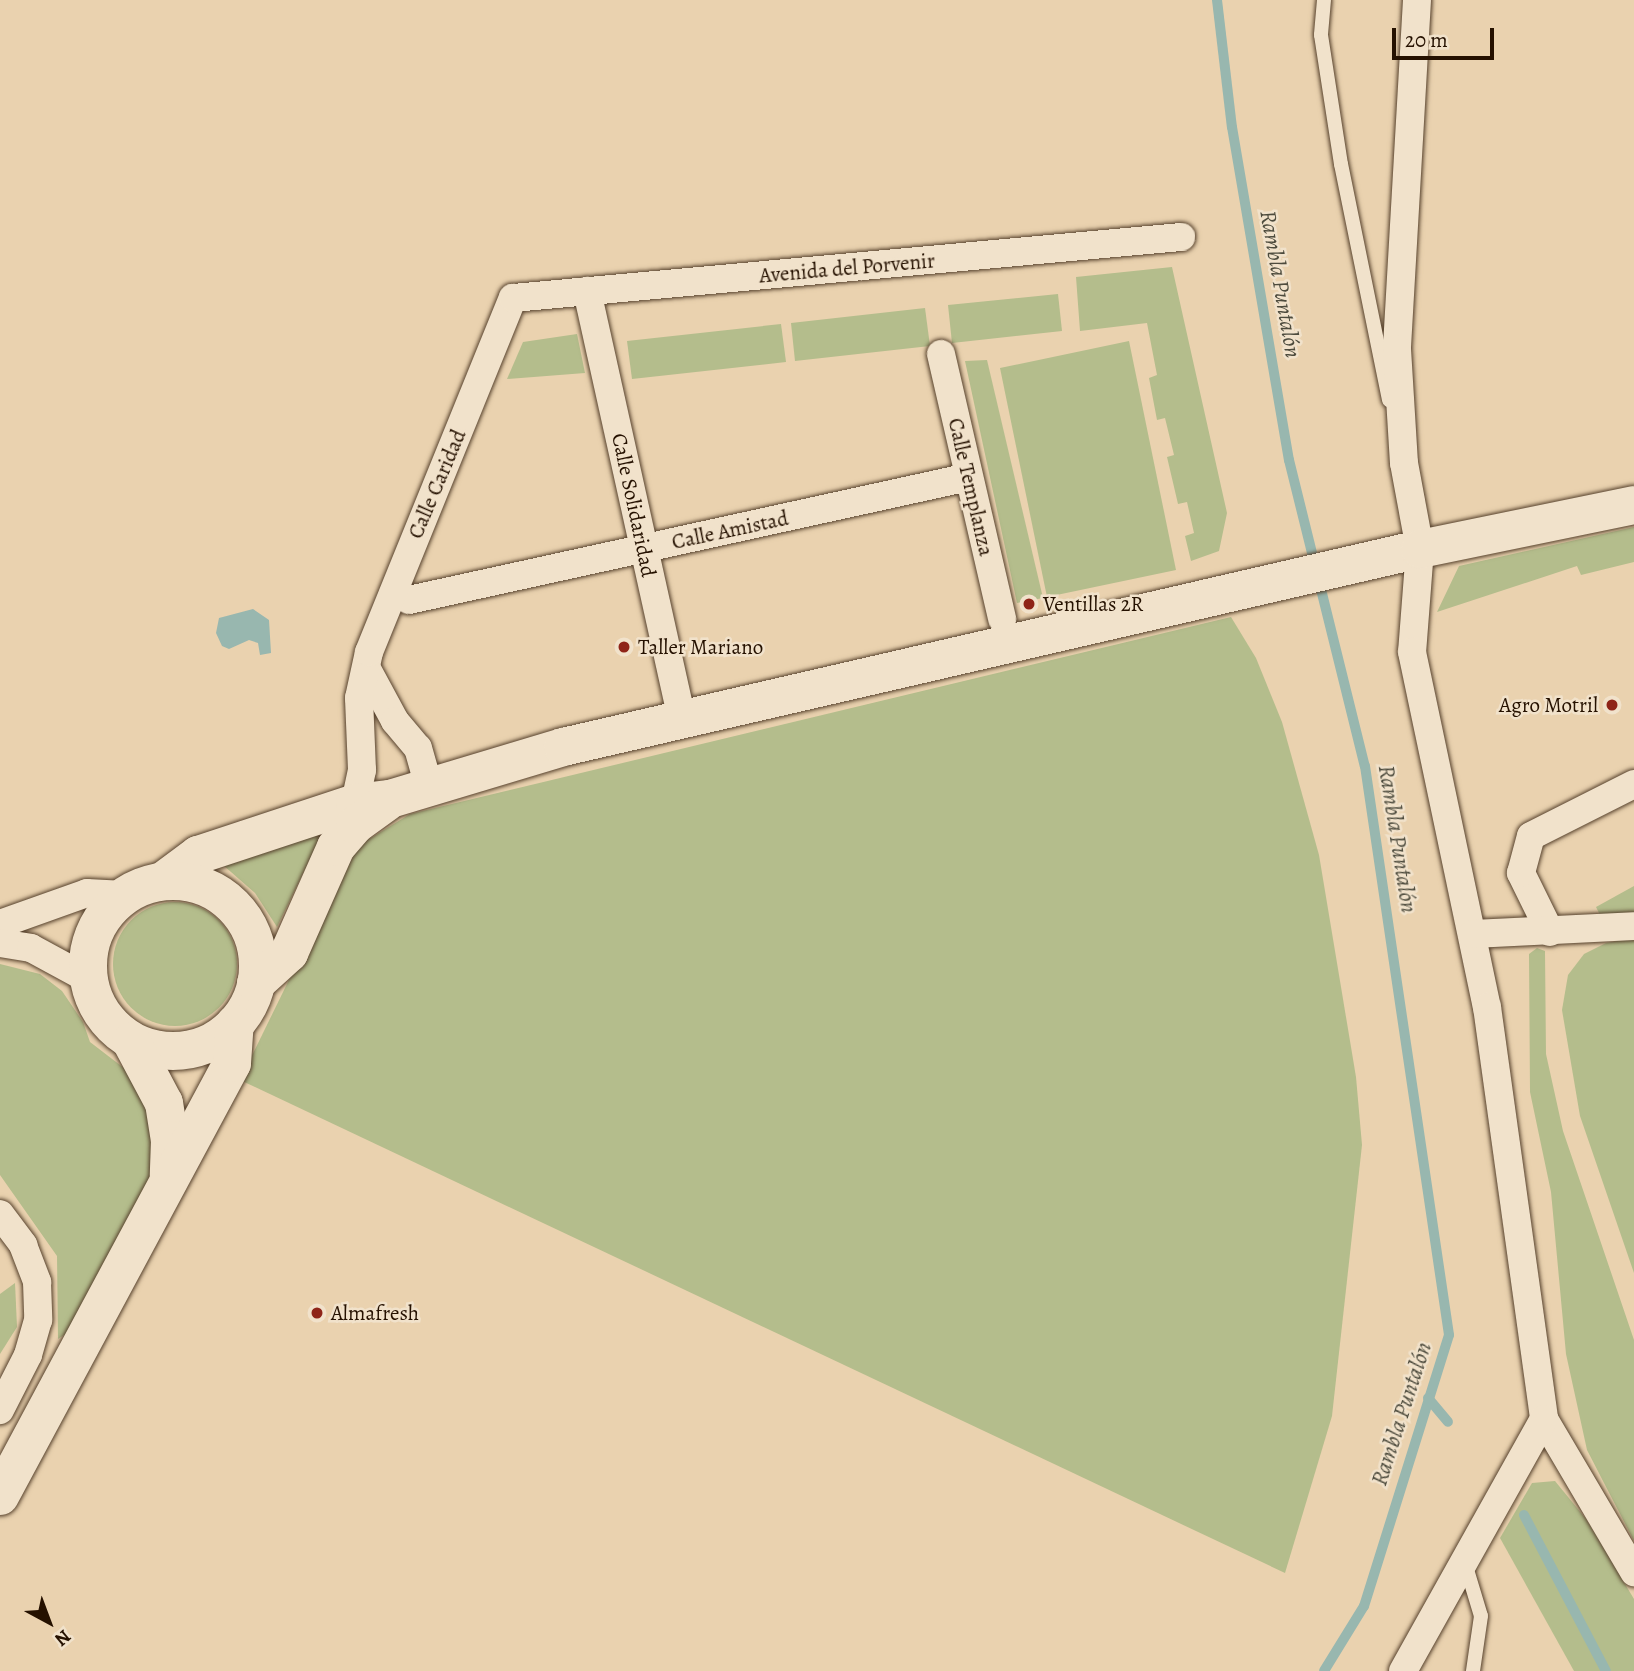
<!DOCTYPE html>
<html>
<head>
<meta charset="utf-8">
<style>
	body { margin:0 }
	#map { position:relative; width:1634px; height:1671px; overflow:hidden; background:#ead2af; font-family:Alegreya,serif }
	div>[style] { position:absolute }
	.green>* { inset:0; background:#b4bd8c }
	.round { border-radius:50% }
	.water>* { inset:0; background:#98b7af }
	.stream>* { height:10px; margin:-5px; padding:0 5px; transform-origin:5px; border-radius:5px; background:#98b7af }
	.roads { filter:drop-shadow(0 0 2px #56412c) drop-shadow(0 0 2px #56412c) }
	.lane>* { height:14px; margin:-7px; padding:0 7px; transform-origin:7px; border-radius:7px; background:#f1e2cb }
	.street>* { height:28px; margin:-14px; padding:0 14px; transform-origin:14px; border-radius:14px; background:#f1e2cb }
	.secondary>* { height:38px; margin:-19px; padding:0 19px; transform-origin:19px; border-radius:19px; background:#f1e2cb }
	.secondary>.ring { margin:-19px; padding:0; box-sizing:content-box; background:none; border:38px solid #f1e2cb; border-radius:50% }
	.dots>* { width:19px; height:19px; translate:-50% -50%; box-sizing:border-box; border:4px solid #f1e2cb; border-radius:50% }
	span { translate:-50% -50%; white-space:nowrap; text-align:center; line-height:1.15; -webkit-text-stroke:5px #f1e2cb; paint-order:stroke }
	.street-label { font-size:21px; color:#251100 }
	.poi-label { font-size:21px; color:#251100 }
	.left { translate:0 -50%; text-align:left }
	.right { translate:-100% -50%; text-align:right }
	.water-label { font-size:23px; color:#4d4b3d; font-style:italic }
	.north { position:absolute; left:14px; top:1587px; width:70px; height:70px; -webkit-text-stroke:5px #f1e2cb; paint-order:stroke; rotate:139deg; font-size:19px; font-weight:700; line-height:28px; text-align:center; color:#251100 }
	.north::after { content:''; display:block; margin:auto; width:24px; height:32px; background:#251100; clip-path:polygon(50% 0,100% 100%,50% 72%,0 100%) }
	.scale { position:absolute; left:1392px; top:28px; width:102px; height:32px; box-sizing:border-box; border:4px solid #251100; border-top:0; padding-left:9px; font-size:21px; line-height:24px; white-space:nowrap; color:#251100; -webkit-text-stroke:5px #f1e2cb; paint-order:stroke }
</style>
</head>
<body>
<div id="map">
	<div class="green">
		<div style="clip-path:polygon(1172px 267px,1227px 513px,1219px 551px,1191px 561px,1185px 536px,1194px 533px,1187px 502px,1178px 504px,1167px 457px,1174px 455px,1165px 418px,1157px 420px,1149px 378px,1157px 375px,1147px 323px,1080px 331px,1076px 277px)"></div>
		<div style="clip-path:polygon(1058px 294px,1062px 331px,952px 343px,948px 305px)"></div>
		<div style="clip-path:polygon(925px 308px,930px 346px,795px 361px,791px 323px)"></div>
		<div style="clip-path:polygon(781px 324px,786px 362px,632px 379px,627px 341px)"></div>
		<div style="clip-path:polygon(577px 334px,585px 373px,507px 379px,523px 342px)"></div>
		<div style="clip-path:polygon(1129px 341px,1176px 570px,1047px 597px,1000px 368px)"></div>
		<div style="clip-path:polygon(987px 360px,1043px 598px,1017px 603px,965px 361px)"></div>
		<div style="clip-path:polygon(1634px 527px,1634px 562px,1581px 575px,1577px 566px,1437px 612px,1459px 566px)"></div>
		<div style="clip-path:polygon(1231px 617px,1256px 658px,1282px 722px,1319px 855px,1356px 1077px,1362px 1145px,1332px 1416px,1285px 1573px,240px 1080px,353px 849px,410px 814px)"></div>
		<div style="clip-path:polygon(323px 832px,277px 927px,255px 893px,223px 865px)"></div>
		<div style="clip-path:polygon(1634px 886px,1634px 916px,1600px 915px,1596px 907px)"></div>
		<div class="round" style="left:113px;top:902px;width:124px;height:124px"></div>
		<div style="clip-path:polygon(1634px 938px,1634px 1273px,1580px 1116px,1562px 1010px,1568px 975px,1584px 954px,1606px 943px)"></div>
		<div style="clip-path:polygon(1537px 948px,1545px 951px,1546px 1054px,1563px 1131px,1634px 1340px,1634px 1541px,1587px 1450px,1566px 1354px,1551px 1192px,1530px 1092px,1529px 954px)"></div>
		<div style="clip-path:polygon(0 964px,40px 974px,62px 991px,83px 1022px,90px 1042px,133px 1075px,153px 1128px,155px 1169px,67px 1333px,58px 1339px,57px 1256px,0 1175px)"></div>
		<div style="clip-path:polygon(15px 1283px,17px 1327px,0 1354px,0 1294px)"></div>
		<div style="clip-path:polygon(1555px 1481px,1586px 1519px,1634px 1599px,1634px 1671px,1574px 1671px,1500px 1538px,1532px 1483px)"></div>
	</div>
	<div class="water">
		<div style="clip-path:polygon(253px 609px,269px 620px,271px 653px,260px 655px,258px 643px,249px 640px,229px 649px,222px 646px,216px 633px,219px 618px)"></div>
	</div>
	<div class="stream">
		<div style="left:1217px;top:0;width:128px;rotate:83.3deg"></div>
		<div style="left:1232px;top:127px;width:338px;rotate:80.3deg"></div>
		<div style="left:1289px;top:460px;width:315px;rotate:76.1deg"></div>
		<div style="left:1365px;top:766px;width:575px;rotate:81.6deg"></div>
		<div style="left:1449px;top:1335px;width:284px;rotate:107.4deg"></div>
		<div style="left:1364px;top:1606px;width:76px;rotate:121.6deg"></div>
		<div style="left:1428px;top:1398px;width:31px;rotate:50deg"></div>
		<div style="left:1524px;top:1515px;width:176px;rotate:62.3deg"></div>
	</div>
	<div class="roads">
		<div class="lane">
			<div style="left:1324px;top:0;width:35px;rotate:95deg"></div>
			<div style="left:1321px;top:35px;width:131px;rotate:81.2deg"></div>
			<div style="left:1341px;top:164px;width:241px;rotate:78.5deg"></div>
			<div style="left:1465px;top:1563px;width:55px;rotate:73.2deg"></div>
			<div style="left:1481px;top:1616px;width:56px;rotate:98.3deg"></div>
		</div>
		<div class="street">
			<div style="left:1417px;top:0;width:350px;rotate:93.3deg"></div>
			<div style="left:1397px;top:349px;width:114px;rotate:86.5deg"></div>
			<div style="left:1404px;top:463px;width:87px;rotate:79.5deg"></div>
			<div style="left:1420px;top:549px;width:103px;rotate:94.4deg"></div>
			<div style="left:1412px;top:652px;width:363px;rotate:78.1deg"></div>
			<div style="left:1487px;top:1007px;width:416px;rotate:82.1deg"></div>
			<div style="left:1544px;top:1419px;width:178px;rotate:59.5deg"></div>
			<div style="left:587px;top:291px;width:438px;rotate:77.5deg"></div>
			<div style="left:941px;top:354px;width:272px;rotate:77deg"></div>
			<div style="left:409px;top:600px;width:573px;rotate:-12.39deg"></div>
			<div style="left:368px;top:671px;width:57px;rotate:61.6deg"></div>
			<div style="left:395px;top:721px;width:35px;rotate:50deg"></div>
			<div style="left:418px;top:748px;width:41px;rotate:74.2deg"></div>
			<div style="left:355px;top:803px;width:34px;rotate:-78deg"></div>
			<div style="left:362px;top:770px;width:72px;rotate:-92.4deg"></div>
			<div style="left:359px;top:698px;width:47px;rotate:-77.7deg"></div>
			<div style="left:369px;top:652px;width:382px;rotate:-67.9deg"></div>
			<div style="left:513px;top:298px;width:671px;rotate:-5.22deg"></div>
			<div style="left:0;top:924px;width:92px;rotate:-19.6deg"></div>
			<div style="left:87px;top:893px;width:38px;rotate:3deg"></div>
			<div style="left:1550px;top:932px;width:66px;rotate:-116.2deg"></div>
			<div style="left:1521px;top:873px;width:38px;rotate:-75deg"></div>
			<div style="left:1531px;top:836px;width:115px;rotate:-26.8deg"></div>
			<div style="left:1473px;top:934px;width:161px;rotate:-2.8deg"></div>
			<div style="left:0;top:943px;width:31px;rotate:9deg"></div>
			<div style="left:31px;top:948px;width:65px;rotate:28.5deg"></div>
			<div style="left:0;top:1214px;width:39px;rotate:53deg"></div>
			<div style="left:23px;top:1245px;width:40px;rotate:69deg"></div>
			<div style="left:37px;top:1282px;width:38px;rotate:88deg"></div>
			<div style="left:38px;top:1320px;width:36px;rotate:106deg"></div>
			<div style="left:28px;top:1355px;width:62px;rotate:117deg"></div>
			<div style="left:1403px;top:1671px;width:289px;rotate:-60.8deg"></div>
		</div>
		<div class="secondary">
			<div style="left:163px;top:881px;width:44px;rotate:-36.6deg"></div>
			<div style="left:198px;top:855px;width:165px;rotate:-18.3deg"></div>
			<div style="left:355px;top:803px;width:35px;rotate:-7deg"></div>
			<div style="left:390px;top:799px;width:181px;rotate:-16.7deg"></div>
			<div style="left:563px;top:747px;width:880px;rotate:-13.01deg"></div>
			<div style="left:1420px;top:549px;width:218px;rotate:-11.6deg"></div>
			<div class="ring" style="left:88px;top:881px;width:132px;height:132px"></div>
			<div style="left:256px;top:983px;width:45px;rotate:-42.3deg"></div>
			<div style="left:289px;top:953px;width:116px;rotate:-66.1deg"></div>
			<div style="left:336px;top:847px;width:29px;rotate:-49deg"></div>
			<div style="left:355px;top:825px;width:39px;rotate:-36deg"></div>
			<div style="left:131px;top:1041px;width:70px;rotate:62deg"></div>
			<div style="left:164px;top:1103px;width:37px;rotate:81deg"></div>
			<div style="left:170px;top:1140px;width:36px;rotate:92deg"></div>
			<div style="left:0;top:1496px;width:491px;rotate:-61.8deg"></div>
			<div style="left:232px;top:1063px;width:39px;rotate:-86deg"></div>
		</div>
	</div>
	<div class="dots">
		<div style="left:1029px;top:604px;background:#8f2418"></div>
		<div style="left:624px;top:647px;background:#8f2418"></div>
		<div style="left:1612px;top:705px;background:#8f2418"></div>
		<div style="left:317px;top:1313px;background:#8f2418"></div>
	</div>
	<div class="street-label">
		<span style="left:847px;top:268px;rotate:-5deg">Avenida del Porvenir</span>
		<span style="left:437px;top:484px;rotate:-67deg">Calle Caridad</span>
		<span style="left:971px;top:487px;rotate:77deg">Calle Templanza</span>
		<span style="left:634px;top:505px;rotate:78deg">Calle Solidaridad</span>
		<span style="left:730px;top:530px;rotate:-12deg">Calle Amistad</span>
	</div>
	<div class="poi-label">
		<span class="left" style="left:1043px;top:604px">Ventillas 2R</span>
		<span class="left" style="left:638px;top:647px">Taller Mariano</span>
		<span class="right" style="left:1598px;top:705px">Agro Motril</span>
		<span class="left" style="left:331px;top:1313px">Almafresh</span>
	</div>
	<div class="water-label">
		<span style="left:1280px;top:284px;rotate:80deg">Rambla Puntalón</span>
		<span style="left:1397px;top:839px;rotate:81deg">Rambla Puntalón</span>
		<span style="left:1402px;top:1414px;rotate:-72deg">Rambla Puntalón</span>
	</div>
	<div class="north">N</div>
	<div class="scale">20 m</div>
</div>
</body>
</html>
